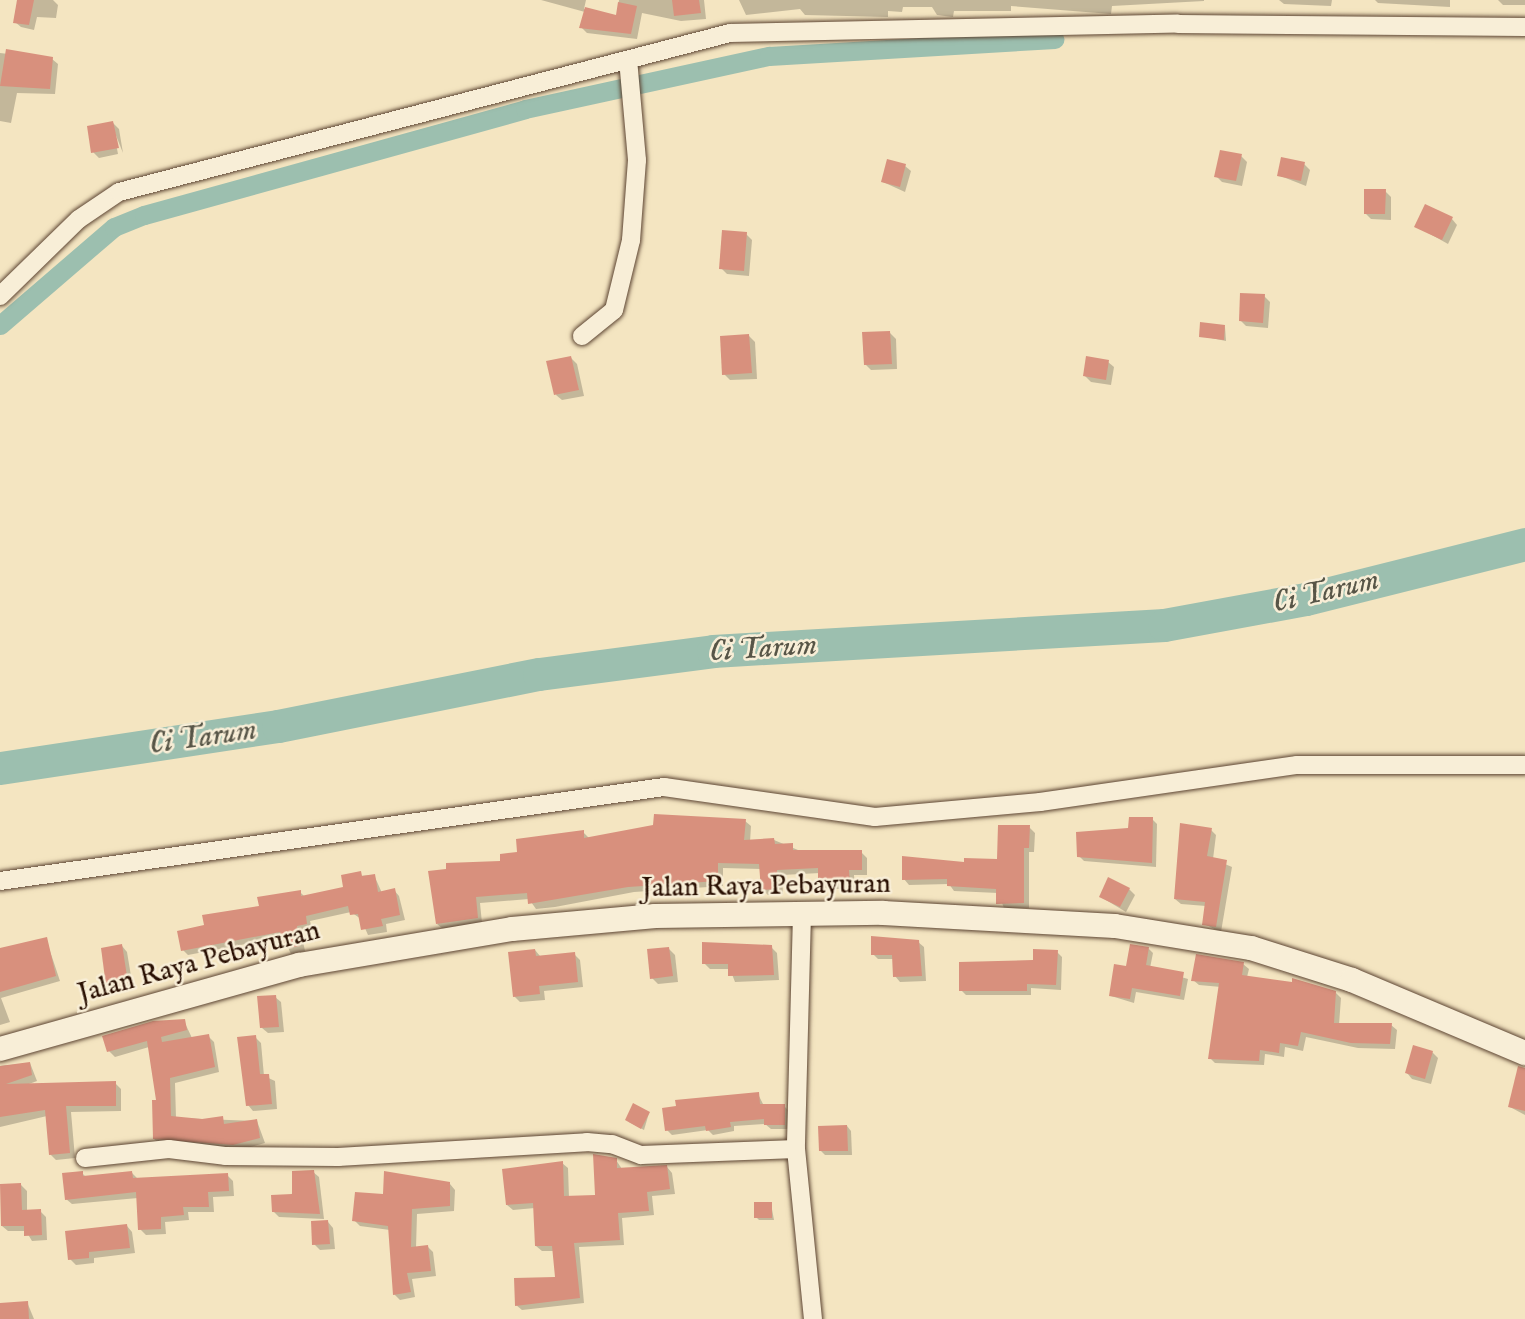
<!DOCTYPE html>
<html>
<head>
<meta charset="utf-8">
<style>
	body { margin:0 }
	#map { position:relative; width:1525px; height:1319px; overflow:hidden; background:#f4e5c1; font-family:"IM FELL English",serif }
	div>[style] { position:absolute }
	.shadow>* { inset:0; background:#0003 }
	.canal>* { height:19px; margin:-9.5px; padding:0 9.5px; transform-origin:9.5px; border-radius:9.5px; background:#9cbfaf }
	.river>* { height:33px; margin:-16.5px; padding:0 16.5px; transform-origin:16.5px; border-radius:16.5px; background:#9cbfaf }
	.building>* { inset:0; background:#d8907d }
	.roads { filter:drop-shadow(0 0 2px #5c4432) drop-shadow(0 0 2px #5c4432) }
	.street>* { height:18px; margin:-9px; padding:0 9px; transform-origin:9px; border-radius:9px; background:#f8eed7 }
	.secondary>* { height:24px; margin:-12px; padding:0 12px; transform-origin:12px; border-radius:12px; background:#f8eed7 }
	span { translate:-50% -50%; white-space:nowrap; text-align:center; line-height:1.15; -webkit-text-stroke:5px #f8eed7; paint-order:stroke }
	.street-label { font-size:28px; color:#290f02 }
	.water-label { font-size:30px; color:#575547; font-style:italic }
</style>
</head>
<body>
<div id="map">
	<div class="shadow">
		<div style="clip-path:polygon(19px 0,53px 0,58px 5px,56px 18px,37px 17px,34px 30px,21px 27px,15px 22px)"></div>
		<div style="clip-path:polygon(541px 0,586px 0,584px 9px,617px 17px,619px 0,704px 0,706px 19px,681px 21px,642px 13px,637px 39px,587px 33px,581px 27px,585px 12px)"></div>
		<div style="clip-path:polygon(739px 0,1204px 0,1204px 1px,1112px 6px,1111px 14px,1011px 6px,1011px 11px,954px 11px,953px 17px,937px 15px,932px 7px,903px 7px,902px 12px,888px 11px,888px 17px,805px 15px,800px 9px,746px 15px)"></div>
		<div style="clip-path:polygon(1279px 0,1332px 0,1331px 6px,1284px 4px)"></div>
		<div style="clip-path:polygon(1375px 0,1450px 0,1450px 7px,1378px 3px)"></div>
		<div style="clip-path:polygon(1498px 0,1525px 0,1525px 5px,1503px 5px)"></div>
		<div style="clip-path:polygon(0 53px,52px 59px,58px 64px,55px 94px,17px 93px,11px 123px,0 121px)"></div>
		<div style="clip-path:polygon(113px 123px,119px 129px,123px 153px,113px 128px,118px 154px,99px 158px,93px 152px)"></div>
		<div style="clip-path:polygon(1241px 156px,1247px 162px,1242px 186px,1222px 182px,1216px 176px)"></div>
		<div style="clip-path:polygon(1304px 164px,1310px 170px,1306px 186px,1278px 175px)"></div>
		<div style="clip-path:polygon(905px 166px,911px 171px,905px 192px,883px 182px)"></div>
		<div style="clip-path:polygon(1385px 191px,1391px 197px,1391px 220px,1371px 219px,1365px 213px)"></div>
		<div style="clip-path:polygon(1452px 219px,1457px 225px,1448px 244px,1416px 226px)"></div>
		<div style="clip-path:polygon(746px 234px,752px 240px,749px 276px,727px 274px,721px 268px)"></div>
		<div style="clip-path:polygon(1264px 296px,1270px 302px,1268px 328px,1246px 326px,1241px 321px)"></div>
		<div style="clip-path:polygon(1225px 327px,1226px 341px,1201px 336px)"></div>
		<div style="clip-path:polygon(890px 333px,896px 339px,897px 369px,871px 370px,865px 364px)"></div>
		<div style="clip-path:polygon(749px 336px,755px 342px,757px 379px,730px 380px,724px 374px)"></div>
		<div style="clip-path:polygon(571px 358px,577px 364px,584px 396px,562px 400px,556px 395px)"></div>
		<div style="clip-path:polygon(1108px 362px,1114px 367px,1111px 385px,1091px 382px,1085px 376px)"></div>
		<div style="clip-path:polygon(1152px 819px,1157px 824px,1156px 867px,1084px 861px,1079px 856px)"></div>
		<div style="clip-path:polygon(745px 821px,751px 826px,750px 842px,774px 840px,798px 850px,861px 852px,867px 858px,867px 875px,854px 875px,855px 889px,826px 889px,820px 873px,782px 875px,783px 894px,768px 895px,762px 889px,761px 869px,723px 868px,723px 886px,634px 892px,555px 907px,536px 909px,529px 899px,480px 903px,482px 923px,443px 929px,437px 924px,502px 862px,583px 832px,589px 838px)"></div>
		<div style="clip-path:polygon(1029px 827px,1035px 833px,1034px 852px,1029px 852px,1029px 908px,1004px 908px,998px 893px,954px 891px,949px 884px,909px 885px,904px 879px,999px 860px)"></div>
		<div style="clip-path:polygon(1211px 830px,1216px 835px,1213px 859px,1232px 867px,1221px 932px,1204px 924px,1206px 906px,1181px 904px,1175px 899px)"></div>
		<div style="clip-path:polygon(374px 875px,382px 893px,394px 890px,399px 896px,405px 920px,386px 924px,387px 932px,368px 935px,361px 919px,351px 912px,310px 921px,312px 929px,301px 931px,305px 951px,291px 954px,283px 937px,188px 955px,183px 950px,206px 927px,300px 892px,305px 897px,345px 889px,343px 877px)"></div>
		<div style="clip-path:polygon(1129px 889px,1135px 895px,1126px 912px,1101px 897px)"></div>
		<div style="clip-path:polygon(46px 939px,60px 981px,1px 998px,10px 1022px,0 1025px,0 950px)"></div>
		<div style="clip-path:polygon(918px 942px,924px 947px,926px 981px,900px 982px,895px 976px,894px 959px,878px 959px,873px 954px)"></div>
		<div style="clip-path:polygon(122px 946px,127px 952px,133px 988px,114px 991px,108px 985px)"></div>
		<div style="clip-path:polygon(771px 947px,777px 953px,779px 980px,735px 982px,730px 969px,710px 969px,704px 963px)"></div>
		<div style="clip-path:polygon(1148px 948px,1153px 953px,1150px 968px,1188px 979px,1184px 1000px,1136px 992px,1134px 1003px,1111px 996px,1128px 968px)"></div>
		<div style="clip-path:polygon(669px 949px,675px 955px,678px 982px,658px 984px,652px 978px)"></div>
		<div style="clip-path:polygon(535px 950px,540px 956px,574px 954px,580px 960px,583px 987px,544px 991px,545px 1000px,520px 1002px,514px 996px)"></div>
		<div style="clip-path:polygon(1057px 952px,1062px 957px,1061px 990px,1031px 988px,1031px 995px,966px 995px,961px 990px)"></div>
		<div style="clip-path:polygon(1243px 964px,1249px 969px,1247px 977px,1335px 992px,1341px 998px,1339px 1025px,1391px 1025px,1397px 1030px,1395px 1049px,1358px 1048px,1306px 1037px,1303px 1051px,1285px 1047px,1284px 1057px,1265px 1054px,1264px 1065px,1215px 1063px,1210px 1058px,1221px 987px,1199px 985px,1193px 980px)"></div>
		<div style="clip-path:polygon(275px 997px,281px 1002px,284px 1032px,268px 1033px,262px 1028px)"></div>
		<div style="clip-path:polygon(184px 1021px,192px 1038px,208px 1036px,214px 1042px,219px 1072px,175px 1083px,176px 1118px,257px 1121px,265px 1143px,240px 1150px,160px 1144px,154px 1139px,158px 1102px,149px 1047px,115px 1057px,109px 1051px)"></div>
		<div style="clip-path:polygon(255px 1037px,261px 1043px,264px 1076px,275px 1081px,277px 1109px,253px 1111px,248px 1105px)"></div>
		<div style="clip-path:polygon(1432px 1052px,1438px 1058px,1431px 1084px,1412px 1079px,1407px 1073px)"></div>
		<div style="clip-path:polygon(30px 1063px,37px 1081px,29px 1084px,115px 1083px,121px 1089px,121px 1111px,71px 1112px,75px 1158px,56px 1160px,50px 1154px,47px 1116px,0 1127px,0 1066px)"></div>
		<div style="clip-path:polygon(1525px 1076px,1525px 1115px,1510px 1107px)"></div>
		<div style="clip-path:polygon(758px 1094px,764px 1106px,784px 1106px,789px 1111px,789px 1129px,771px 1129px,765px 1124px,734px 1126px,734px 1131px,713px 1135px,708px 1130px,672px 1135px,667px 1130px)"></div>
		<div style="clip-path:polygon(649px 1113px,644px 1130px,629px 1122px)"></div>
		<div style="clip-path:polygon(847px 1126px,851px 1131px,852px 1155px,825px 1155px,820px 1150px)"></div>
		<div style="clip-path:polygon(616px 1160px,622px 1169px,667px 1167px,672px 1173px,675px 1194px,652px 1196px,654px 1215px,622px 1218px,624px 1245px,579px 1247px,584px 1303px,522px 1310px,516px 1305px,557px 1279px,554px 1251px,542px 1251px,536px 1246px,535px 1208px,513px 1210px,507px 1205px,562px 1163px,568px 1168px,569px 1198px,597px 1197px)"></div>
		<div style="clip-path:polygon(313px 1172px,319px 1177px,324px 1219px,279px 1217px,274px 1212px)"></div>
		<div style="clip-path:polygon(82px 1173px,87px 1178px,132px 1173px,138px 1179px,227px 1175px,233px 1181px,234px 1196px,213px 1197px,214px 1212px,188px 1212px,189px 1220px,165px 1222px,166px 1234px,146px 1235px,140px 1229px,138px 1198px,72px 1204px,66px 1199px)"></div>
		<div style="clip-path:polygon(450px 1184px,455px 1190px,454px 1211px,417px 1214px,416px 1248px,428px 1247px,433px 1252px,436px 1276px,412px 1279px,415px 1297px,400px 1300px,394px 1294px,390px 1230px,360px 1226px,354px 1220px,385px 1196px)"></div>
		<div style="clip-path:polygon(21px 1185px,27px 1191px,27px 1212px,40px 1211px,46px 1217px,47px 1240px,32px 1241px,26px 1231px,8px 1231px,2px 1226px)"></div>
		<div style="clip-path:polygon(771px 1204px,774px 1220px,759px 1220px,756px 1217px)"></div>
		<div style="clip-path:polygon(328px 1222px,333px 1228px,335px 1249px,320px 1250px,314px 1244px)"></div>
		<div style="clip-path:polygon(127px 1226px,132px 1232px,135px 1253px,94px 1258px,94px 1263px,76px 1265px,70px 1259px)"></div>
		<div style="clip-path:polygon(27px 1302px,34px 1319px,0 1319px,0 1315px)"></div>
	</div>
	<div class="canal">
		<div style="left:0;top:325px;width:150px;rotate:-40.7deg"></div>
		<div style="left:114px;top:227px;width:32px;rotate:-22deg"></div>
		<div style="left:144px;top:215px;width:395px;rotate:-15.5deg"></div>
		<div style="left:525px;top:109px;width:250px;rotate:-12.3deg"></div>
		<div style="left:769px;top:56px;width:286px;rotate:-3.4deg"></div>
	</div>
	<div class="river">
		<div style="left:0;top:768px;width:281px;rotate:-8.6deg"></div>
		<div style="left:278px;top:726px;width:266px;rotate:-11.3deg"></div>
		<div style="left:539px;top:674px;width:176px;rotate:-7.5deg"></div>
		<div style="left:713px;top:651px;width:452px;rotate:-3.3deg"></div>
		<div style="left:1164px;top:625px;width:144px;rotate:-10.4deg"></div>
		<div style="left:1306px;top:599px;width:226px;rotate:-14.1deg"></div>
	</div>
	<div class="building">
		<div style="clip-path:polygon(17px 0,34px 0,29px 25px,13px 23px)"></div>
		<div style="clip-path:polygon(672px 0,699px 0,701px 13px,674px 16px)"></div>
		<div style="clip-path:polygon(618px 2px,637px 6px,631px 34px,579px 28px,585px 7px,616px 15px)"></div>
		<div style="clip-path:polygon(6px 49px,53px 57px,50px 89px,0 86px)"></div>
		<div style="clip-path:polygon(113px 121px,119px 148px,91px 153px,87px 126px)"></div>
		<div style="clip-path:polygon(1220px 150px,1242px 154px,1236px 181px,1214px 177px)"></div>
		<div style="clip-path:polygon(1281px 157px,1305px 162px,1301px 181px,1277px 176px)"></div>
		<div style="clip-path:polygon(887px 159px,906px 164px,900px 187px,881px 182px)"></div>
		<div style="clip-path:polygon(1364px 189px,1386px 189px,1385px 214px,1364px 214px)"></div>
		<div style="clip-path:polygon(1425px 204px,1453px 217px,1442px 240px,1414px 227px)"></div>
		<div style="clip-path:polygon(722px 230px,747px 232px,744px 271px,719px 269px)"></div>
		<div style="clip-path:polygon(1240px 293px,1265px 294px,1263px 323px,1239px 321px)"></div>
		<div style="clip-path:polygon(1200px 322px,1225px 325px,1224px 340px,1199px 337px)"></div>
		<div style="clip-path:polygon(890px 331px,892px 364px,864px 365px,862px 332px)"></div>
		<div style="clip-path:polygon(749px 334px,752px 373px,722px 375px,720px 336px)"></div>
		<div style="clip-path:polygon(571px 356px,579px 390px,554px 395px,546px 361px)"></div>
		<div style="clip-path:polygon(1086px 356px,1109px 360px,1106px 380px,1083px 376px)"></div>
		<div style="clip-path:polygon(654px 814px,746px 819px,744px 840px,774px 838px,775px 844px,793px 843px,793px 850px,862px 850px,862px 870px,849px 870px,850px 884px,818px 884px,818px 868px,777px 870px,778px 889px,761px 890px,759px 864px,718px 863px,718px 881px,628px 887px,528px 904px,527px 893px,476px 897px,478px 918px,436px 924px,428px 871px,446px 869px,446px 863px,500px 861px,500px 854px,517px 852px,516px 839px,584px 830px,584px 838px,653px 825px)"></div>
		<div style="clip-path:polygon(1129px 817px,1153px 817px,1152px 863px,1077px 857px,1076px 832px,1128px 828px)"></div>
		<div style="clip-path:polygon(1180px 823px,1212px 828px,1207px 856px,1227px 860px,1216px 927px,1202px 925px,1205px 902px,1174px 899px)"></div>
		<div style="clip-path:polygon(998px 825px,1030px 825px,1029px 848px,1024px 848px,1024px 903px,996px 904px,996px 889px,947px 886px,947px 879px,902px 880px,902px 856px,964px 862px,964px 858px,997px 859px)"></div>
		<div style="clip-path:polygon(361px 871px,362px 876px,375px 874px,378px 892px,395px 888px,400px 915px,381px 919px,383px 926px,361px 930px,358px 914px,350px 915px,348px 906px,306px 916px,307px 924px,297px 926px,300px 946px,283px 949px,280px 932px,181px 951px,177px 931px,204px 925px,202px 915px,259px 906px,257px 897px,301px 890px,301px 896px,343px 887px,341px 875px)"></div>
		<div style="clip-path:polygon(1108px 877px,1130px 888px,1120px 907px,1099px 897px)"></div>
		<div style="clip-path:polygon(871px 936px,919px 940px,922px 976px,893px 977px,892px 955px,871px 955px)"></div>
		<div style="clip-path:polygon(47px 937px,56px 976px,0 992px,0 948px)"></div>
		<div style="clip-path:polygon(702px 942px,772px 945px,774px 975px,728px 976px,728px 964px,702px 964px)"></div>
		<div style="clip-path:polygon(122px 944px,128px 983px,106px 986px,101px 948px)"></div>
		<div style="clip-path:polygon(1130px 944px,1149px 947px,1146px 965px,1184px 972px,1180px 996px,1132px 988px,1130px 999px,1109px 996px,1114px 964px,1126px 966px)"></div>
		<div style="clip-path:polygon(669px 947px,673px 976px,650px 979px,647px 949px)"></div>
		<div style="clip-path:polygon(535px 949px,536px 956px,575px 952px,578px 982px,539px 986px,540px 994px,513px 997px,508px 952px)"></div>
		<div style="clip-path:polygon(1033px 949px,1058px 950px,1056px 985px,1027px 984px,1027px 991px,959px 991px,959px 962px,1033px 960px)"></div>
		<div style="clip-path:polygon(1196px 954px,1244px 962px,1242px 975px,1292px 982px,1292px 978px,1336px 991px,1334px 1023px,1392px 1023px,1390px 1044px,1351px 1043px,1301px 1032px,1298px 1046px,1280px 1043px,1279px 1053px,1260px 1050px,1259px 1061px,1208px 1059px,1219px 983px,1191px 981px)"></div>
		<div style="clip-path:polygon(276px 995px,279px 1027px,260px 1028px,257px 996px)"></div>
		<div style="clip-path:polygon(185px 1019px,187px 1030px,161px 1037px,162px 1042px,209px 1034px,215px 1067px,170px 1078px,171px 1116px,202px 1119px,223px 1116px,224px 1124px,257px 1119px,260px 1138px,233px 1145px,153px 1139px,152px 1100px,156px 1100px,147px 1041px,107px 1052px,102px 1036px,153px 1021px)"></div>
		<div style="clip-path:polygon(256px 1035px,260px 1074px,269px 1074px,272px 1104px,246px 1106px,237px 1037px)"></div>
		<div style="clip-path:polygon(1413px 1045px,1433px 1051px,1425px 1079px,1405px 1073px)"></div>
		<div style="clip-path:polygon(30px 1062px,32px 1075px,6px 1084px,116px 1081px,116px 1106px,66px 1106px,70px 1153px,49px 1155px,45px 1110px,0 1117px,0 1066px)"></div>
		<div style="clip-path:polygon(1518px 1066px,1525px 1068px,1525px 1111px,1508px 1107px)"></div>
		<div style="clip-path:polygon(759px 1092px,760px 1104px,785px 1104px,785px 1125px,764px 1125px,764px 1119px,730px 1122px,731px 1127px,706px 1131px,705px 1126px,665px 1131px,662px 1108px,676px 1106px,675px 1100px)"></div>
		<div style="clip-path:polygon(633px 1103px,650px 1112px,641px 1129px,625px 1120px)"></div>
		<div style="clip-path:polygon(847px 1125px,848px 1151px,819px 1151px,818px 1126px)"></div>
		<div style="clip-path:polygon(593px 1154px,617px 1158px,617px 1168px,667px 1165px,670px 1189px,647px 1192px,649px 1211px,618px 1213px,620px 1240px,574px 1243px,580px 1298px,515px 1306px,514px 1278px,555px 1277px,552px 1246px,535px 1246px,533px 1203px,506px 1205px,502px 1169px,563px 1161px,564px 1196px,595px 1195px)"></div>
		<div style="clip-path:polygon(314px 1170px,320px 1214px,272px 1212px,271px 1195px,292px 1194px,292px 1171px)"></div>
		<div style="clip-path:polygon(83px 1171px,83px 1176px,132px 1171px,133px 1178px,228px 1173px,229px 1191px,208px 1192px,209px 1207px,183px 1207px,184px 1215px,161px 1217px,161px 1229px,138px 1230px,136px 1192px,65px 1200px,62px 1173px)"></div>
		<div style="clip-path:polygon(384px 1171px,450px 1182px,450px 1206px,412px 1209px,411px 1247px,428px 1245px,431px 1271px,407px 1273px,411px 1292px,393px 1295px,388px 1226px,352px 1221px,355px 1192px,383px 1194px)"></div>
		<div style="clip-path:polygon(21px 1183px,22px 1210px,41px 1209px,42px 1235px,24px 1236px,24px 1226px,1px 1226px,0 1184px)"></div>
		<div style="clip-path:polygon(754px 1202px,772px 1202px,772px 1218px,754px 1218px)"></div>
		<div style="clip-path:polygon(328px 1220px,330px 1244px,312px 1245px,311px 1221px)"></div>
		<div style="clip-path:polygon(127px 1224px,130px 1248px,89px 1252px,89px 1258px,68px 1260px,65px 1231px)"></div>
		<div style="clip-path:polygon(28px 1301px,29px 1319px,0 1319px,0 1303px)"></div>
	</div>
	<div class="roads">
		<div class="street">
			<div style="left:0;top:296px;width:110px;rotate:-44.3deg"></div>
			<div style="left:79px;top:219px;width:48px;rotate:-34deg"></div>
			<div style="left:119px;top:192px;width:631px;rotate:-14.59deg"></div>
			<div style="left:730px;top:33px;width:448px;rotate:-1.2deg"></div>
			<div style="left:1178px;top:24px;width:347px;rotate:0.5deg"></div>
			<div style="left:582px;top:336px;width:41px;rotate:-39.1deg"></div>
			<div style="left:614px;top:310px;width:72px;rotate:-76.3deg"></div>
			<div style="left:631px;top:240px;width:80px;rotate:-85.7deg"></div>
			<div style="left:637px;top:160px;width:100px;rotate:-95.1deg"></div>
			<div style="left:0;top:881px;width:671px;rotate:-8.06deg"></div>
			<div style="left:664px;top:787px;width:213px;rotate:8.1deg"></div>
			<div style="left:875px;top:817px;width:166px;rotate:-5.2deg"></div>
			<div style="left:1040px;top:802px;width:260px;rotate:-8.2deg"></div>
			<div style="left:1297px;top:765px;width:228px"></div>
			<div style="left:802px;top:914px;width:235px;rotate:91.5deg"></div>
			<div style="left:796px;top:1149px;width:171px;rotate:84.3deg"></div>
			<div style="left:85px;top:1158px;width:84px;rotate:-6.1deg"></div>
			<div style="left:169px;top:1149px;width:56px;rotate:7.1deg"></div>
			<div style="left:225px;top:1156px;width:113px;rotate:0.5deg"></div>
			<div style="left:338px;top:1157px;width:249px;rotate:-3.4deg"></div>
			<div style="left:587px;top:1142px;width:25px;rotate:5deg"></div>
			<div style="left:612px;top:1144px;width:31px;rotate:21deg"></div>
			<div style="left:641px;top:1155px;width:155px;rotate:-2.2deg"></div>
		</div>
		<div class="secondary">
			<div style="left:0;top:1049px;width:311px;rotate:-15.7deg"></div>
			<div style="left:299px;top:965px;width:216px;rotate:-9.6deg"></div>
			<div style="left:512px;top:929px;width:144px;rotate:-5.2deg"></div>
			<div style="left:655px;top:916px;width:228px;rotate:-0.8deg"></div>
			<div style="left:883px;top:913px;width:232px;rotate:3.2deg"></div>
			<div style="left:1115px;top:926px;width:138px;rotate:9.2deg"></div>
			<div style="left:1251px;top:948px;width:106px;rotate:17.6deg"></div>
			<div style="left:1352px;top:980px;width:188px;rotate:22.9deg"></div>
		</div>
	</div>
	<div class="street-label">
		<span style="left:766px;top:887px;rotate:-1deg">Jalan Raya Pebayuran</span>
		<span style="left:199px;top:963px;rotate:-15deg">Jalan Raya Pebayuran</span>
	</div>
	<div class="water-label">
		<span style="left:1326px;top:592px;rotate:-13deg">Ci Tarum</span>
		<span style="left:763px;top:649px;rotate:-4deg">Ci Tarum</span>
		<span style="left:203px;top:738px;rotate:-8deg">Ci Tarum</span>
	</div>
</div>
</body>
</html>
